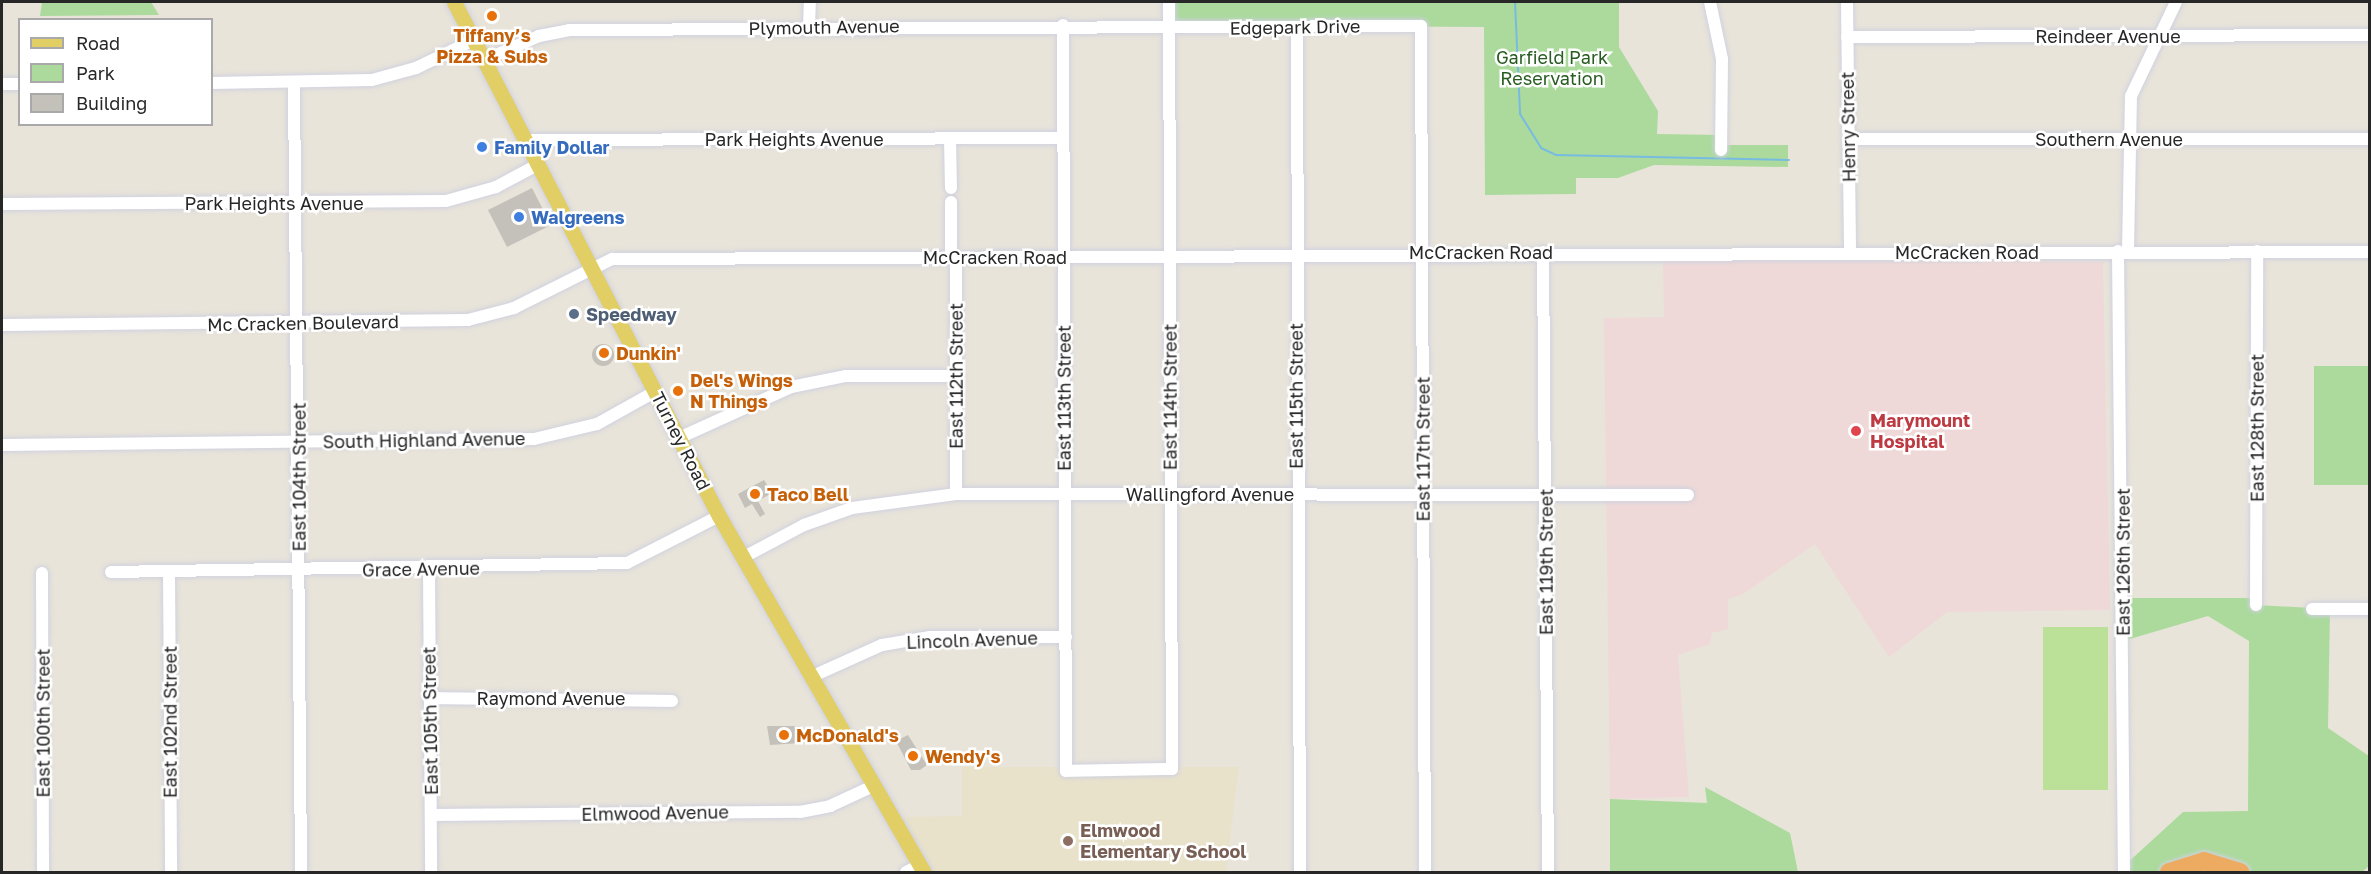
<!DOCTYPE html>
<html>
<head>
<meta charset="utf-8">
<style>
	body { margin:0 }
	#map { position:relative; width:2371px; height:874px; overflow:hidden; background:#e8e4da; font-family:"Golos Text",sans-serif }
	div>[style] { position:absolute }
	.education>* { inset:0; background:#e9e2cb }
	.medical>* { inset:0; background:#efd9d8 }
	.green>* { inset:0; background:#abda9c }
	.pitch>* { inset:0; background:#bbe198 }
	.stream>* { height:2px; margin:-1px; padding:0 1px; transform-origin:1px; border-radius:1px; background:#77bbe1 }
	.building>* { inset:0; background:#c4c0ba }
	.round { border-radius:50% }
	.roads { filter:drop-shadow(0 0 2px #d0d1df) drop-shadow(0 0 2px #d0d1df) }
	.minor>* { height:12px; margin:-6px; padding:0 6px; transform-origin:6px; border-radius:6px; background:#fff }
	.major>* { height:15px; margin:-7.5px; padding:0 7.5px; transform-origin:7.5px; border-radius:7.5px; background:#e1cf66 }
	.highway>* { height:18px; margin:-9px; padding:0 9px; transform-origin:9px; border-radius:9px; background:#edaa61 }
	.dots>* { width:16px; height:16px; translate:-50% -50%; box-sizing:border-box; border:3px solid #fff; border-radius:50% }
	span { translate:-50% -50%; white-space:nowrap; text-align:center; line-height:1.15; -webkit-text-stroke:5px #fff; paint-order:stroke }
	.street-label { font-size:18px; color:#272727 }
	.food-label { font-size:18px; color:#c56008; font-weight:700 }
	.left { translate:0 -50%; text-align:left }
	.park-label { font-size:18px; color:#275c20 }
	.shop-label { font-size:18px; color:#366cbe; font-weight:700 }
	.service-label { font-size:18px; color:#4e5e75; font-weight:700 }
	.health-label { font-size:18px; color:#be3a42; font-weight:700 }
	.education-label { font-size:18px; color:#785e54; font-weight:700 }
	.frame { position:absolute; inset:0; border:3px solid #272727; pointer-events:none }
	.legend { position:absolute; left:18px; top:18px; width:195px; height:108px; box-sizing:border-box; background:#fff; border:2px solid #a9a9a9; margin:0; padding:8px 10px; list-style:none; font-size:18px; color:#272727 }
	.legend li { display:flex; align-items:center; gap:12px; height:30px }
	.legend b { width:30px; border:2px solid #a9a9a9 }
</style>
</head>
<body>
<div id="map">
	<div class="education">
		<div style="clip-path:polygon(962px 767px,1239px 767px,1226px 872px,924px 872px,891px 817px,962px 816px)"></div>
	</div>
	<div class="medical">
		<div style="clip-path:polygon(1663px 261px,2103px 262px,2110px 610px,1947px 612px,1889px 657px,1815px 544px,1743px 594px,1728px 599px,1728px 629px,1712px 633px,1710px 644px,1678px 655px,1689px 797px,1610px 799px,1604px 318px,1664px 317px)"></div>
	</div>
	<div class="green">
		<div style="clip-path:polygon(151px 2px,159px 15px,40px 16px,42px 2px)"></div>
		<div style="clip-path:polygon(1169px 2px,1619px 2px,1619px 47px,1658px 111px,1657px 134px,1721px 135px,1721px 145px,1788px 145px,1788px 167px,1654px 165px,1618px 178px,1576px 178px,1576px 194px,1485px 195px,1484px 27px,1169px 25px)"></div>
		<div style="clip-path:polygon(2314px 366px,2369px 366px,2369px 485px,2314px 485px)"></div>
		<div style="clip-path:polygon(2123px 598px,2256px 598px,2256px 605px,2330px 609px,2328px 728px,2369px 756px,2369px 866px,2362px 872px,2124px 872px,2124px 866px,2183px 812px,2248px 811px,2249px 641px,2208px 616px,2123px 641px)"></div>
		<div style="clip-path:polygon(1705px 787px,1790px 833px,1798px 872px,1610px 872px,1610px 799px,1707px 803px)"></div>
	</div>
	<div class="pitch">
		<div style="clip-path:polygon(2043px 627px,2108px 627px,2108px 790px,2043px 790px)"></div>
	</div>
	<div class="stream">
		<div style="left:1515px;top:2px;width:112px;rotate:87.4deg"></div>
		<div style="left:1520px;top:114px;width:40px;rotate:58deg"></div>
		<div style="left:1541px;top:148px;width:17px;rotate:25deg"></div>
		<div style="left:1556px;top:155px;width:233px;rotate:1.2deg"></div>
	</div>
	<div class="building">
		<div style="clip-path:polygon(532px 188px,551px 225px,507px 247px,488px 210px)"></div>
		<div class="round" style="left:592px;top:344px;width:22px;height:22px"></div>
		<div style="clip-path:polygon(764px 480px,772px 493px,758px 501px,765px 514px,760px 517px,752px 504px,745px 508px,738px 494px)"></div>
		<div style="clip-path:polygon(767px 726px,801px 726px,801px 743px,770px 745px)"></div>
		<div style="clip-path:polygon(908px 735px,927px 765px,920px 770px,911px 770px,896px 741px)"></div>
	</div>
	<div class="roads">
		<div class="minor">
			<div style="left:1710px;top:2px;width:58px;rotate:78.1deg"></div>
			<div style="left:1722px;top:59px;width:91px;rotate:90.6deg"></div>
			<div style="left:1847px;top:2px;width:250px;rotate:89.3deg"></div>
			<div style="left:1063px;top:25px;width:746px;rotate:89.77deg"></div>
			<div style="left:1066px;top:771px;width:106px;rotate:-1.1deg"></div>
			<div style="left:1172px;top:769px;width:767px;rotate:-90.22deg"></div>
			<div style="left:809px;top:27px;width:25px;rotate:-88deg"></div>
			<div style="left:1297px;top:27px;width:845px;rotate:89.8deg"></div>
			<div style="left:1847px;top:37px;width:523px;rotate:-0.22deg"></div>
			<div style="left:485px;top:60px;width:59px;rotate:-24deg"></div>
			<div style="left:539px;top:36px;width:31px;rotate:-11deg"></div>
			<div style="left:569px;top:30px;width:852px;rotate:-0.27deg"></div>
			<div style="left:1421px;top:26px;width:846px;rotate:89.73deg"></div>
			<div style="left:294px;top:82px;width:790px;rotate:89.49deg"></div>
			<div style="left:212px;top:83px;width:160px;rotate:-1.1deg"></div>
			<div style="left:372px;top:80px;width:46px;rotate:-15.3deg"></div>
			<div style="left:416px;top:68px;width:64px;rotate:-25.8deg"></div>
			<div style="left:2px;top:84px;width:18px"></div>
			<div style="left:950px;top:138px;width:50px;rotate:88.9deg"></div>
			<div style="left:1849px;top:139px;width:521px"></div>
			<div style="left:528px;top:140px;width:533px;rotate:-0.21deg"></div>
			<div style="left:951px;top:202px;width:55px;rotate:90deg"></div>
			<div style="left:2px;top:204px;width:444px;rotate:-0.4deg"></div>
			<div style="left:446px;top:201px;width:52px;rotate:-15.6deg"></div>
			<div style="left:496px;top:187px;width:49px;rotate:-28.1deg"></div>
			<div style="left:2118px;top:251px;width:621px;rotate:89.45deg"></div>
			<div style="left:2128px;top:251px;width:155px;rotate:-88.9deg"></div>
			<div style="left:2131px;top:96px;width:104px;rotate:-64.4deg"></div>
			<div style="left:1543px;top:252px;width:620px;rotate:89.54deg"></div>
			<div style="left:956px;top:257px;width:237px;rotate:90deg"></div>
			<div style="left:2px;top:325px;width:466px;rotate:-0.6deg"></div>
			<div style="left:468px;top:320px;width:48px;rotate:-14.6deg"></div>
			<div style="left:514px;top:308px;width:110px;rotate:-26.6deg"></div>
			<div style="left:612px;top:259px;width:1758px;rotate:-0.23deg"></div>
			<div style="left:681px;top:437px;width:121px;rotate:-24.4deg"></div>
			<div style="left:791px;top:387px;width:55px;rotate:-11.5deg"></div>
			<div style="left:845px;top:376px;width:111px"></div>
			<div style="left:2px;top:445px;width:532px;rotate:-0.65deg"></div>
			<div style="left:534px;top:439px;width:65px;rotate:-13.4deg"></div>
			<div style="left:597px;top:424px;width:68px;rotate:-29.2deg"></div>
			<div style="left:744px;top:557px;width:68px;rotate:-28.1deg"></div>
			<div style="left:804px;top:525px;width:51px;rotate:-19.5deg"></div>
			<div style="left:852px;top:508px;width:105px;rotate:-7.7deg"></div>
			<div style="left:956px;top:494px;width:732px;rotate:0.08deg"></div>
			<div style="left:429px;top:569px;width:303px;rotate:89.6deg"></div>
			<div style="left:111px;top:572px;width:516px;rotate:-1deg"></div>
			<div style="left:627px;top:563px;width:103px;rotate:-27.1deg"></div>
			<div style="left:169px;top:572px;width:300px;rotate:89.6deg"></div>
			<div style="left:42px;top:573px;width:299px;rotate:89.8deg"></div>
			<div style="left:2256px;top:605px;width:354px;rotate:-89.8deg"></div>
			<div style="left:2312px;top:609px;width:58px"></div>
			<div style="left:813px;top:676px;width:76px;rotate:-24.2deg"></div>
			<div style="left:882px;top:645px;width:49px;rotate:-9.5deg"></div>
			<div style="left:930px;top:637px;width:136px"></div>
			<div style="left:429px;top:698px;width:243px;rotate:0.7deg"></div>
			<div style="left:431px;top:815px;width:369px;rotate:-0.5deg"></div>
			<div style="left:800px;top:812px;width:31px;rotate:-11deg"></div>
			<div style="left:830px;top:806px;width:47px;rotate:-24.9deg"></div>
			<div style="left:906px;top:872px;width:16px;rotate:-27deg"></div>
		</div>
		<div class="major">
			<div style="left:454px;top:2px;width:578px;rotate:62.73deg"></div>
			<div style="left:719px;top:516px;width:411px;rotate:60.1deg"></div>
		</div>
		<div class="highway">
			<div style="left:2169px;top:872px;width:37px;rotate:-17deg"></div>
			<div style="left:2204px;top:861px;width:38px;rotate:17deg"></div>
		</div>
	</div>
	<div class="dots">
		<div style="left:492px;top:16px;background:#e8710a"></div>
		<div style="left:482px;top:147px;background:#3f7fe0"></div>
		<div style="left:519px;top:217px;background:#3f7fe0"></div>
		<div style="left:574px;top:314px;background:#5c6f8a"></div>
		<div style="left:604px;top:353px;background:#e8710a"></div>
		<div style="left:678px;top:391px;background:#e8710a"></div>
		<div style="left:1856px;top:431px;background:#e0444e"></div>
		<div style="left:755px;top:494px;background:#e8710a"></div>
		<div style="left:784px;top:735px;background:#e8710a"></div>
		<div style="left:913px;top:756px;background:#e8710a"></div>
		<div style="left:1068px;top:841px;background:#8d6e63"></div>
	</div>
	<div class="street-label">
		<span style="left:824px;top:27px;rotate:-1deg">Plymouth Avenue</span>
		<span style="left:1295px;top:27px;rotate:-1deg">Edgepark Drive</span>
		<span style="left:2108px;top:36px">Reindeer Avenue</span>
		<span style="left:1848px;top:127px;rotate:-91deg">Henry Street</span>
		<span style="left:794px;top:139px">Park Heights Avenue</span>
		<span style="left:2109px;top:139px">Southern Avenue</span>
		<span style="left:274px;top:203px">Park Heights Avenue</span>
		<span style="left:1481px;top:252px">McCracken Road</span>
		<span style="left:1967px;top:252px">McCracken Road</span>
		<span style="left:995px;top:257px">McCracken Road</span>
		<span style="left:303px;top:323px;rotate:-1deg">Mc Cracken Boulevard</span>
		<span style="left:956px;top:376px;rotate:-90deg">East 112th Street</span>
		<span style="left:1296px;top:396px;rotate:-90deg">East 115th Street</span>
		<span style="left:1170px;top:397px;rotate:-90deg">East 114th Street</span>
		<span style="left:1064px;top:398px;rotate:-90deg">East 113th Street</span>
		<span style="left:2257px;top:428px;rotate:-90deg">East 128th Street</span>
		<span style="left:424px;top:440px;rotate:-1deg">South Highland Avenue</span>
		<span style="left:681px;top:441px;rotate:63deg">Turney Road</span>
		<span style="left:1423px;top:449px;rotate:-90deg">East 117th Street</span>
		<span style="left:299px;top:477px;rotate:-90deg">East 104th Street</span>
		<span style="left:1210px;top:494px">Wallingford Avenue</span>
		<span style="left:1546px;top:562px;rotate:-90deg">East 119th Street</span>
		<span style="left:2123px;top:562px;rotate:-90deg">East 126th Street</span>
		<span style="left:421px;top:569px;rotate:-1deg">Grace Avenue</span>
		<span style="left:972px;top:640px;rotate:-2deg">Lincoln Avenue</span>
		<span style="left:551px;top:698px">Raymond Avenue</span>
		<span style="left:430px;top:721px;rotate:-91deg">East 105th Street</span>
		<span style="left:170px;top:722px;rotate:-90deg">East 102nd Street</span>
		<span style="left:43px;top:723px;rotate:-90deg">East 100th Street</span>
		<span style="left:655px;top:813px;rotate:-1deg">Elmwood Avenue</span>
	</div>
	<div class="food-label">
		<span style="left:492px;top:46px">Tiffany’s<br>Pizza &amp; Subs</span>
		<span class="left" style="left:616px;top:353px">Dunkin'</span>
		<span class="left" style="left:690px;top:391px">Del's Wings<br>N Things</span>
		<span class="left" style="left:767px;top:494px">Taco Bell</span>
		<span class="left" style="left:796px;top:735px">McDonald's</span>
		<span class="left" style="left:925px;top:756px">Wendy's</span>
	</div>
	<div class="park-label">
		<span style="left:1552px;top:68px">Garfield Park<br>Reservation</span>
	</div>
	<div class="shop-label">
		<span class="left" style="left:494px;top:147px">Family Dollar</span>
		<span class="left" style="left:531px;top:217px">Walgreens</span>
	</div>
	<div class="service-label">
		<span class="left" style="left:586px;top:314px">Speedway</span>
	</div>
	<div class="health-label">
		<span class="left" style="left:1870px;top:431px">Marymount<br>Hospital</span>
	</div>
	<div class="education-label">
		<span class="left" style="left:1080px;top:841px">Elmwood<br>Elementary School</span>
	</div>
	<div class="frame"></div>
	<ul class="legend">
	<li><b style="height:8px;background:#e1cf66"></b>Road</li>
	<li><b style="height:16px;background:#abda9c"></b>Park</li>
	<li><b style="height:16px;background:#c4c0ba"></b>Building</li>
	</ul>
</div>
</body>
</html>
